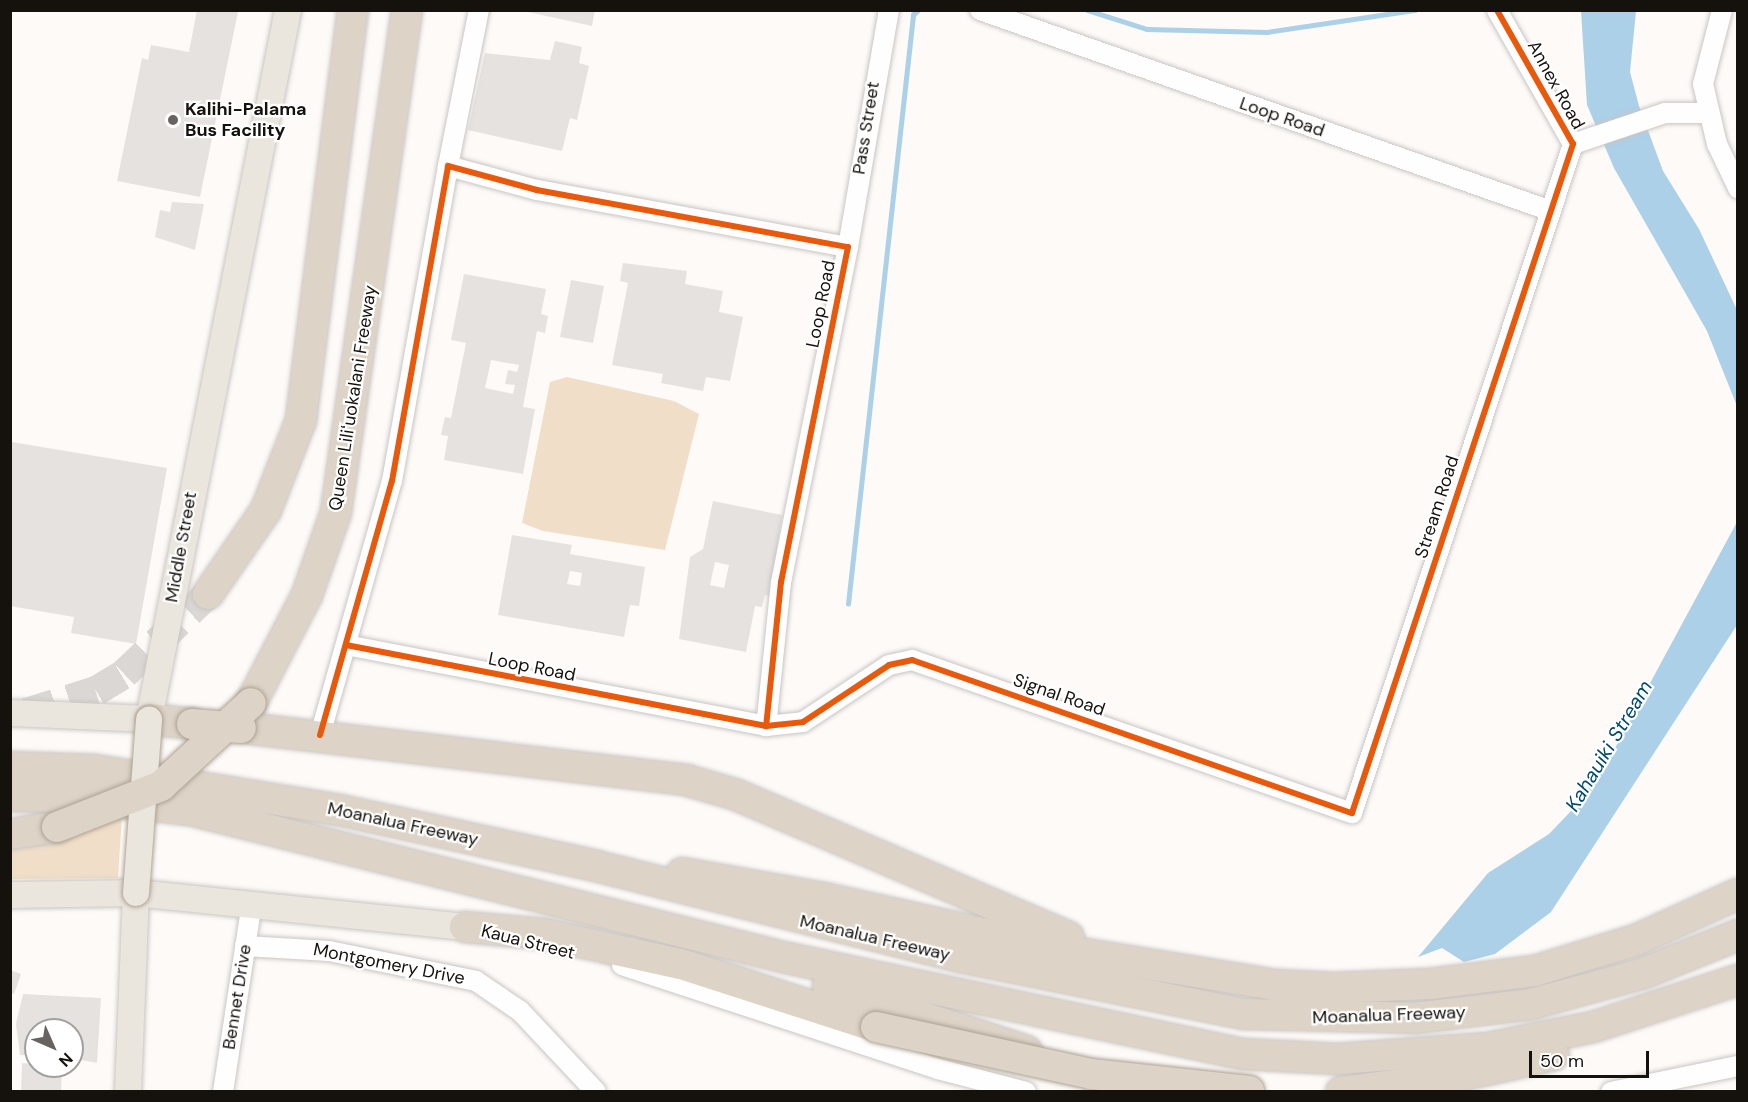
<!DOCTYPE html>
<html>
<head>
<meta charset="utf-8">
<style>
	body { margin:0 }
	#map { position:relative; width:1748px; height:1102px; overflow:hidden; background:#fdfaf8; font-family:"DM Sans",sans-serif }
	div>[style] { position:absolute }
	.green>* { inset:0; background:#f1dec9 }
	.water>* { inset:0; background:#abd0e7 }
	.stream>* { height:4.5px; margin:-2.25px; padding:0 2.25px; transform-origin:2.25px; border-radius:2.25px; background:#abd0e7 }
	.building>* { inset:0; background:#e5e2df }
	.highway-tunnel>* { height:30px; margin-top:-15px; transform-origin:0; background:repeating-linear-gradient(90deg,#dad7d5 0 30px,transparent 0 45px) }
	.roads { filter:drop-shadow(0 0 2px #c9c5c2) drop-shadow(0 0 2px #c9c5c2) }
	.minor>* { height:20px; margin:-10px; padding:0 10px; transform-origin:10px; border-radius:10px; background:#fffefe }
	.major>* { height:26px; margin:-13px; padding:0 13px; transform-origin:13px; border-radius:13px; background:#eae5dd }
	.highway>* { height:30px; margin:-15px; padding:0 15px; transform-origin:15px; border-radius:15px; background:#ddd3c6 }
	.bridges { filter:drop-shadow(0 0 2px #ada293) drop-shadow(0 0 2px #ada293) }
	.major-bridge>* { height:26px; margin:-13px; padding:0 13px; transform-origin:13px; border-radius:13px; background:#eae5dd }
	.highway-bridge>* { height:30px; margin:-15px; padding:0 15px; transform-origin:15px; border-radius:15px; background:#ddd3c6 }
	.cycleway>* { height:6px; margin:-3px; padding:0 3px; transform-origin:3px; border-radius:3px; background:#e8590c }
	.dots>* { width:16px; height:16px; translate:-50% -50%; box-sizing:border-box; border:3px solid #fff; border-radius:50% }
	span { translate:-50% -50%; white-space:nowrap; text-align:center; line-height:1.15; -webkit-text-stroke:4.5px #fff; paint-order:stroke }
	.street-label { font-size:18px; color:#15120e }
	.poi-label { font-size:18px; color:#15120e; font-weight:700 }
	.left { translate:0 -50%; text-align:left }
	.water-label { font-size:20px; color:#014a6b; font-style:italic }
	.frame { position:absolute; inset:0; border:12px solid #15120e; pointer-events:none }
	.north { position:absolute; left:24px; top:1018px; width:60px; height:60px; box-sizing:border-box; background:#fff; border:2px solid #a1a09f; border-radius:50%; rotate:135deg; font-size:16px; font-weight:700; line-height:24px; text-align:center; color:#15120e }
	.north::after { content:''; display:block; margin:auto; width:21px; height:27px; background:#666360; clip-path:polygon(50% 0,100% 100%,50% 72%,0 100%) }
	.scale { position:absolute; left:1529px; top:1051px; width:120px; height:27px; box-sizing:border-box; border:3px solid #15120e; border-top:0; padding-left:8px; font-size:18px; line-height:21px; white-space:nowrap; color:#15120e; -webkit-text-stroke:4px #fff; paint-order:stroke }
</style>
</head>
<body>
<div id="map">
	<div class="green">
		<div style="clip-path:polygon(567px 377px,674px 401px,699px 414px,665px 550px,543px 531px,522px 523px,550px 382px)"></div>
		<div style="clip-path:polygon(122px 815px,118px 878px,11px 879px,11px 845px)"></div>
	</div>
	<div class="water">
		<div style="clip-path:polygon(1581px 11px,1636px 11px,1630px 72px,1639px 106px,1663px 171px,1699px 229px,1737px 310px,1737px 406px,1707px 331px,1614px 168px,1587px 105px)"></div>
		<div style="clip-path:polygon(1737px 522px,1737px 625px,1551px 912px,1495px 954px,1464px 962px,1442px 948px,1418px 957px,1488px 873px,1549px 834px,1573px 809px,1614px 750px)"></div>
	</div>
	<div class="stream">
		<div style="left:1087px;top:10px;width:63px;rotate:17.6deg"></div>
		<div style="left:1147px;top:29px;width:120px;rotate:1.4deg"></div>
		<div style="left:1267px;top:32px;width:150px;rotate:-8.5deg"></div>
		<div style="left:848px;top:604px;width:593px;rotate:-83.7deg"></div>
		<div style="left:913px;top:15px;width:7px;rotate:-45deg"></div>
	</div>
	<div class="building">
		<div style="clip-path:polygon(197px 10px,238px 12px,200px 197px,117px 181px,142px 58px,148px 60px,151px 45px,189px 52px)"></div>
		<div style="clip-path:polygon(519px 10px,595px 10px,592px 26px)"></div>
		<div style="clip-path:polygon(555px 41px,582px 47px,579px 63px,589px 66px,577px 120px,570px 118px,562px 151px,468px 130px,485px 53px,550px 60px)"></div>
		<div style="clip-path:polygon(172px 202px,204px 204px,195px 250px,155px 237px,160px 210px,170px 212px)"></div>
		<div style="clip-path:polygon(623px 263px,687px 271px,685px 284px,723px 291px,719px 312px,743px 317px,730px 381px,706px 377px,703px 391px,661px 383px,663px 374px,612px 365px,628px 283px,620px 281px)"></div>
		<div style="clip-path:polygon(evenodd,464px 274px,546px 289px,541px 314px,548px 316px,545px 333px,537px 331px,523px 407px,535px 409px,523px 474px,444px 460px,448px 436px,441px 435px,445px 417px,451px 418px,466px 343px,451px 340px,464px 274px,491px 360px,519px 365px,517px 372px,508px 370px,505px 384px,515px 385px,513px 394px,485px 388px,491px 360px)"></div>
		<div style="clip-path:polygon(571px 280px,604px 286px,593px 343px,560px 337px)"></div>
		<div style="clip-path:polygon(12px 442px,167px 468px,136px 644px,71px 633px,74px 617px,10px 606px)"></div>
		<div style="clip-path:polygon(evenodd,713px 501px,782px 515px,770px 596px,765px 595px,762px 607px,755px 606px,746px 652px,679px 639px,690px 557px,703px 549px,713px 501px,715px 562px,729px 565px,724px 588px,710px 585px,715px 562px)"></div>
		<div style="clip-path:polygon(evenodd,512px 535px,572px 545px,570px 554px,645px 567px,639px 606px,630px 605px,624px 637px,498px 615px,512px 535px,570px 571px,582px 573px,580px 586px,567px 584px,570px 571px)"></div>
		<div style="clip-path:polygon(10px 970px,21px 974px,14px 994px,10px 993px)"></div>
		<div style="clip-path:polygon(23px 994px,101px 998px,97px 1063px,72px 1058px,72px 1030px,36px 1030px,36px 1056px,20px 1055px,16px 1024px)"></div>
		<div style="clip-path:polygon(22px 1063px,62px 1066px,61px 1092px,21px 1092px)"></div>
	</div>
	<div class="highway-tunnel">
		<div style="left:26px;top:713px;width:73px;rotate:-17.4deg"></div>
		<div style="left:96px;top:691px;width:33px;rotate:-31deg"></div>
		<div style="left:124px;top:674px;width:116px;rotate:-43.6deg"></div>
	</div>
	<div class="roads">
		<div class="minor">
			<div style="left:980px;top:10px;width:605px;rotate:19.39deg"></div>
			<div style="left:1722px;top:10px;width:76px;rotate:104.4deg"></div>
			<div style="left:1703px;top:84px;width:62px;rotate:76.9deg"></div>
			<div style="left:1717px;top:144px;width:49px;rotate:64.5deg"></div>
			<div style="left:1573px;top:144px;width:97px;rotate:-18.6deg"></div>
			<div style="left:1665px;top:113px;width:42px"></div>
			<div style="left:448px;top:166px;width:159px;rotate:-78.8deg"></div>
			<div style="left:848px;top:247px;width:241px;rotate:-80.2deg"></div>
			<div style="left:346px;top:645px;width:428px;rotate:10.9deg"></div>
			<div style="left:766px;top:726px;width:37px;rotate:-6deg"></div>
			<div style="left:803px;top:722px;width:103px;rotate:-33.5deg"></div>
			<div style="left:889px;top:665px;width:24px;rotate:-12deg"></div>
			<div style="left:912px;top:660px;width:466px;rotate:19.2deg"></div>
			<div style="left:1352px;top:813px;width:705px;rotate:-71.72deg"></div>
			<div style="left:1573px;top:144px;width:154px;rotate:-119.6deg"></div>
			<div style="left:320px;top:735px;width:264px;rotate:-74.2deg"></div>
			<div style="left:392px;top:481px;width:320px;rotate:-79.9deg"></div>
			<div style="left:448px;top:166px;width:92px;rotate:15.1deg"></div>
			<div style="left:537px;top:190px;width:316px;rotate:10.4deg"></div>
			<div style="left:848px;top:247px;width:342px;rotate:101.3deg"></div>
			<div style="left:781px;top:582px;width:145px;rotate:95.9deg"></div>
			<div style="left:245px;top:946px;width:84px;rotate:3.4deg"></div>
			<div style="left:329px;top:951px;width:150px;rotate:11.5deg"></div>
			<div style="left:476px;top:981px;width:53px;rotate:34.3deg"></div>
			<div style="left:520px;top:1011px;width:111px;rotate:46.8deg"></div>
			<div style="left:622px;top:965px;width:333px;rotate:18.2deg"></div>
			<div style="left:938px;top:1069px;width:91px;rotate:14.6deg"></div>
			<div style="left:223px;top:1092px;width:191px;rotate:-81.3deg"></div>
			<div style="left:1611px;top:1092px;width:130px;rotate:-11.6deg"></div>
		</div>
		<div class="major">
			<div style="left:10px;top:713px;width:139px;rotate:2.5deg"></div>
			<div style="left:149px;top:719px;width:722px;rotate:-78.91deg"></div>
			<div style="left:10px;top:895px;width:126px;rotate:-0.9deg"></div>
			<div style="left:136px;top:893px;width:331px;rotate:5.9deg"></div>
			<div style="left:128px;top:1092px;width:199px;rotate:-87.7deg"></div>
		</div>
		<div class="highway">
			<div style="left:208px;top:594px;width:102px;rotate:-55.4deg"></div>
			<div style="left:266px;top:510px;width:97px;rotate:-68.7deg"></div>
			<div style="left:301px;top:420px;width:413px;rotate:-82.8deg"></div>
			<div style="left:251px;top:703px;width:122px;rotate:-62.6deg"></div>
			<div style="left:307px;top:595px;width:88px;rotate:-70.7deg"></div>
			<div style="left:336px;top:512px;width:507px;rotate:-81.95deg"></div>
			<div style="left:149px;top:719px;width:43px;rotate:6.6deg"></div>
			<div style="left:253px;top:729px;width:436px;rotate:6.7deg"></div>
			<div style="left:686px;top:780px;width:53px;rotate:16.4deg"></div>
			<div style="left:737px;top:795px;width:361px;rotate:23.2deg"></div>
			<div style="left:10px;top:767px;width:85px;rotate:2deg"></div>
			<div style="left:95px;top:770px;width:248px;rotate:9.3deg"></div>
			<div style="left:340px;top:810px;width:262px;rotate:12.3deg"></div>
			<div style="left:596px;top:866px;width:376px;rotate:14deg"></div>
			<div style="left:961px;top:957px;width:289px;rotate:11.4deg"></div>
			<div style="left:1244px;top:1014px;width:170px;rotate:1.3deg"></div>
			<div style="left:1414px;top:1018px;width:118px;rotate:-6.8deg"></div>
			<div style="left:1531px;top:1004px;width:117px;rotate:-15.3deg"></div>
			<div style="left:1644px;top:973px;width:101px;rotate:-22deg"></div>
			<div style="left:10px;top:796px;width:67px;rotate:0.9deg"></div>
			<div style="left:77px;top:797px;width:114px;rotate:6.6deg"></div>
			<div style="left:190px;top:810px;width:615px;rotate:13.92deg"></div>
			<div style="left:787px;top:958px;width:466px;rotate:11.9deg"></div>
			<div style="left:1243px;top:1054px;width:94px;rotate:3deg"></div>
			<div style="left:1337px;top:1059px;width:151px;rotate:-4.2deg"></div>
			<div style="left:1488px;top:1048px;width:107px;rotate:-11.3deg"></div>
			<div style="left:1593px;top:1027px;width:152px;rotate:-18deg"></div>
			<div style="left:10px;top:834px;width:48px;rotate:-8.5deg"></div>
			<div style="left:682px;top:873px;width:143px;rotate:10.1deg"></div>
			<div style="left:823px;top:898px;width:231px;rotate:12.5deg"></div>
			<div style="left:1049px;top:948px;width:229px;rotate:9.3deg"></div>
			<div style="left:1275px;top:985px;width:59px;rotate:2.9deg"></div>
			<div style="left:1334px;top:988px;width:96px;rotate:-2.4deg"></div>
			<div style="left:1430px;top:984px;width:106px;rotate:-7.1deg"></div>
			<div style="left:1535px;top:971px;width:106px;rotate:-17.1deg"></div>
			<div style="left:1636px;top:940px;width:112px;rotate:-24.3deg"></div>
			<div style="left:465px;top:927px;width:79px;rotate:5.1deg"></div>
			<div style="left:544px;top:934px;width:140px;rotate:12.4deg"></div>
			<div style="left:681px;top:964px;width:205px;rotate:17.9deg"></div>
			<div style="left:828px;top:986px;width:209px;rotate:18.1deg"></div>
			<div style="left:1341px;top:1092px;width:119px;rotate:-7.7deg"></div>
			<div style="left:1459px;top:1076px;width:97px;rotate:-12.5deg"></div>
		</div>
	</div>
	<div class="bridges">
		<div class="major-bridge">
			<div style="left:136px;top:893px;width:174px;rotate:-85.7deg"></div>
		</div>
		<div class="highway-bridge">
			<div style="left:192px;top:724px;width:49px;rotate:4.7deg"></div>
			<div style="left:57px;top:827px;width:112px;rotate:-21.5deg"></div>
			<div style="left:161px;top:786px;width:122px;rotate:-42.7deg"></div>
			<div style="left:876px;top:1027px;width:220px;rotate:12.3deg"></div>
			<div style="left:1091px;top:1074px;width:159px;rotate:6.1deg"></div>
		</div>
	</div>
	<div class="cycleway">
		<div style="left:346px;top:645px;width:428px;rotate:10.9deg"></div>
		<div style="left:766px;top:726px;width:37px;rotate:-6deg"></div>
		<div style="left:803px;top:722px;width:103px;rotate:-33.5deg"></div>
		<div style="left:889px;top:665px;width:24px;rotate:-12deg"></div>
		<div style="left:912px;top:660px;width:466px;rotate:19.2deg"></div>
		<div style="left:1352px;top:813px;width:705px;rotate:-71.72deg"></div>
		<div style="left:1573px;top:144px;width:154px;rotate:-119.6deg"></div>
		<div style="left:320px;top:735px;width:264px;rotate:-74.2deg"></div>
		<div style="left:392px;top:481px;width:320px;rotate:-79.9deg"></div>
		<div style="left:448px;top:166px;width:92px;rotate:15.1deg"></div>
		<div style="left:537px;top:190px;width:316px;rotate:10.4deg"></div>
		<div style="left:848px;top:247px;width:342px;rotate:101.3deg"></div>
		<div style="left:781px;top:582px;width:145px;rotate:95.9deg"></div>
	</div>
	<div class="dots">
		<div style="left:173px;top:120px;background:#666360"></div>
	</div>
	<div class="street-label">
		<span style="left:1556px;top:85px;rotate:61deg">Annex Road</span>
		<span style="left:1282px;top:117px;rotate:19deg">Loop Road</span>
		<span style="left:866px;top:128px;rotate:-81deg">Pass Street</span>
		<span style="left:821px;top:304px;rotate:-79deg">Loop Road</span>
		<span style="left:353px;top:398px;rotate:-81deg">Queen Liliʻuokalani Freeway</span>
		<span style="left:1437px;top:507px;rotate:-72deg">Stream Road</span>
		<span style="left:181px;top:547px;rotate:-80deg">Middle Street</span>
		<span style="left:532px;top:667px;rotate:11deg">Loop Road</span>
		<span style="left:1059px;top:695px;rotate:19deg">Signal Road</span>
		<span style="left:403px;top:824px;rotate:12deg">Moanalua Freeway</span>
		<span style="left:875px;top:938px;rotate:13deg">Moanalua Freeway</span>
		<span style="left:528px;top:942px;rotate:14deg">Kaua Street</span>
		<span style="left:389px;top:964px;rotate:11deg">Montgomery Drive</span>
		<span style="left:237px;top:997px;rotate:-81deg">Bennet Drive</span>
		<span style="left:1389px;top:1015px;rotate:-2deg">Moanalua Freeway</span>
	</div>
	<div class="poi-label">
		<span class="left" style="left:185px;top:120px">Kalihi-Palama<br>Bus Facility</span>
	</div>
	<div class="water-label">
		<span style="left:1609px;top:746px;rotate:-59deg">Kahauiki Stream</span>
	</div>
	<div class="frame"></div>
	<div class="north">N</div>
	<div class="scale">50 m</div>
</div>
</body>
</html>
